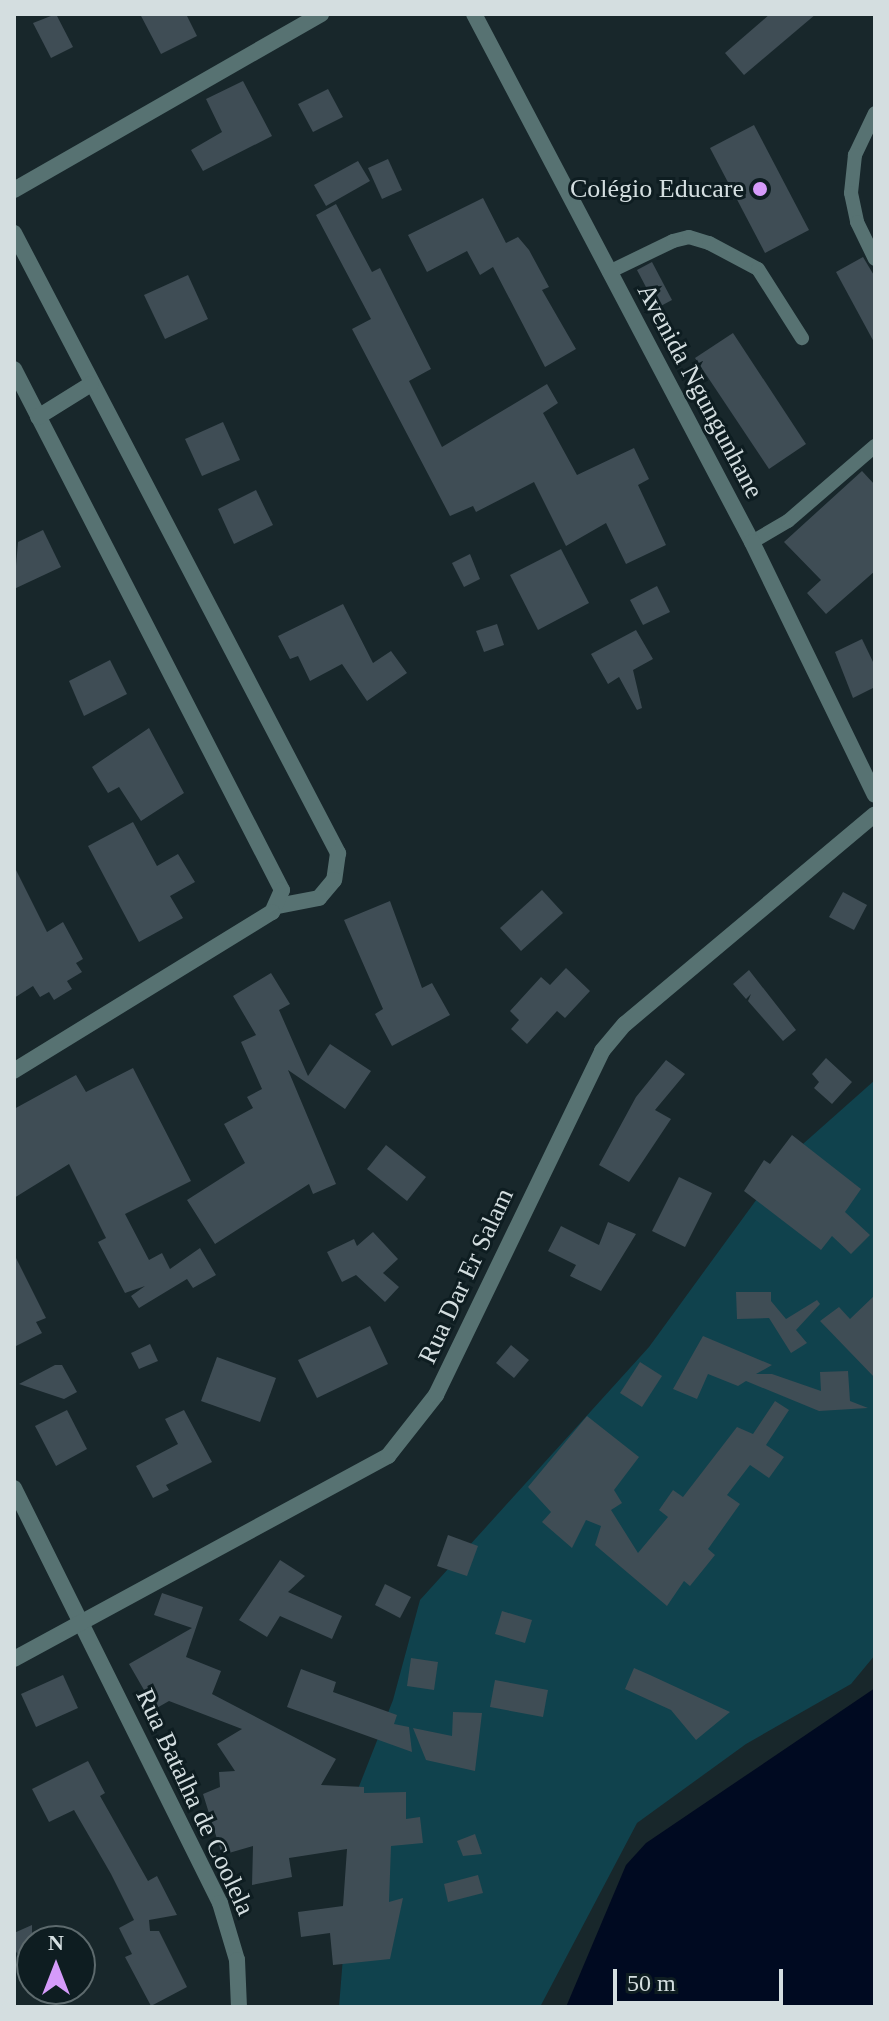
<!DOCTYPE html>
<html>
<head>
<meta charset="utf-8">
<style>
	body { margin:0 }
	#map { position:relative; width:889px; height:2021px; overflow:hidden; background:#18272b; font-family:Georgia,serif }
	div>[style] { position:absolute }
	.green>* { inset:0; background:#10424d }
	.water>* { inset:0; background:#000a21 }
	.building>* { inset:0; background:#3f4d55 }
	.lane>* { height:14px; margin:-7px; padding:0 7px; transform-origin:7px; border-radius:7px; background:#577272 }
	.street>* { height:16px; margin:-8px; padding:0 8px; transform-origin:8px; border-radius:8px; background:#577272 }
	.dots>* { width:22px; height:22px; translate:-50% -50%; box-sizing:border-box; border:4px solid #0e1d21; border-radius:50% }
	span { translate:-50% -50%; white-space:nowrap; text-align:center; line-height:1.15; -webkit-text-stroke:6px #0e1d21; paint-order:stroke }
	.poi-label { font-size:26px; color:#d4dee0 }
	.right { translate:-100% -50%; text-align:right }
	.street-label { font-size:26px; color:#d4dee0 }
	.frame { position:absolute; inset:0; border:16px solid #d4dee0; pointer-events:none }
	.north { position:absolute; left:16px; top:1925px; width:80px; height:80px; box-sizing:border-box; background:#0e1d21; border:2px solid #5d6a6d; border-radius:50%; rotate:0deg; font-size:22px; font-weight:700; line-height:32px; text-align:center; color:#d4dee0 }
	.north::after { content:''; display:block; margin:auto; width:28px; height:36px; background:#d59bfa; clip-path:polygon(50% 0,100% 100%,50% 72%,0 100%) }
	.scale { position:absolute; left:613px; top:1969px; width:170px; height:36px; box-sizing:border-box; border:4px solid #d4dee0; border-top:0; padding-left:10px; font-size:24px; line-height:28px; white-space:nowrap; color:#d4dee0; -webkit-text-stroke:6px #0e1d21; paint-order:stroke }
</style>
</head>
<body>
<div id="map">
	<div class="green">
		<div style="clip-path:polygon(875px 1080px,875px 1655px,851px 1684px,746px 1744px,637px 1823px,540px 2007px,339px 2007px,356px 1794px,393px 1700px,420px 1600px,649px 1347px,786px 1159px)"></div>
	</div>
	<div class="water">
		<div style="clip-path:polygon(875px 1688px,875px 2007px,566px 2007px,626px 1865px,646px 1843px)"></div>
	</div>
	<div class="building">
		<div style="clip-path:polygon(56px 14px,73px 47px,51px 58px,33px 23px)"></div>
		<div style="clip-path:polygon(140px 14px,186px 14px,197px 36px,161px 54px)"></div>
		<div style="clip-path:polygon(770px 14px,816px 14px,744px 75px,725px 53px)"></div>
		<div style="clip-path:polygon(243px 81px,272px 136px,203px 171px,191px 150px,222px 132px,206px 99px)"></div>
		<div style="clip-path:polygon(328px 89px,343px 117px,313px 132px,298px 104px)"></div>
		<div style="clip-path:polygon(754px 125px,809px 230px,765px 253px,710px 148px)"></div>
		<div style="clip-path:polygon(388px 159px,402px 190px,382px 199px,368px 168px)"></div>
		<div style="clip-path:polygon(358px 161px,370px 181px,326px 206px,314px 185px)"></div>
		<div style="clip-path:polygon(483px 198px,506px 243px,518px 237px,529px 250px,549px 287px,542px 290px,576px 349px,545px 367px,493px 267px,480px 275px,467px 251px,427px 272px,408px 235px)"></div>
		<div style="clip-path:polygon(336px 204px,372px 272px,380px 268px,431px 369px,409px 381px,442px 447px,547px 384px,558px 403px,543px 413px,577px 475px,634px 448px,649px 479px,638px 485px,666px 545px,626px 564px,606px 523px,566px 546px,534px 482px,476px 512px,473px 506px,450px 516px,352px 329px,371px 319px,316px 215px)"></div>
		<div style="clip-path:polygon(863px 257px,875px 277px,875px 344px,836px 272px)"></div>
		<div style="clip-path:polygon(652px 262px,672px 300px,657px 308px,637px 270px)"></div>
		<div style="clip-path:polygon(188px 275px,208px 319px,165px 339px,144px 295px)"></div>
		<div style="clip-path:polygon(733px 333px,806px 444px,769px 469px,695px 358px)"></div>
		<div style="clip-path:polygon(223px 422px,240px 460px,202px 476px,185px 439px)"></div>
		<div style="clip-path:polygon(862px 471px,875px 485px,875px 571px,826px 614px,807px 593px,821px 580px,784px 542px)"></div>
		<div style="clip-path:polygon(256px 490px,273px 525px,234px 544px,218px 509px)"></div>
		<div style="clip-path:polygon(43px 530px,61px 567px,14px 589px,18px 542px)"></div>
		<div style="clip-path:polygon(561px 549px,589px 603px,538px 630px,510px 575px)"></div>
		<div style="clip-path:polygon(470px 554px,480px 579px,464px 587px,452px 563px)"></div>
		<div style="clip-path:polygon(657px 586px,670px 612px,643px 625px,630px 600px)"></div>
		<div style="clip-path:polygon(343px 604px,373px 663px,391px 651px,407px 673px,367px 701px,342px 664px,310px 681px,298px 656px,290px 659px,278px 636px)"></div>
		<div style="clip-path:polygon(497px 624px,504px 645px,484px 652px,476px 631px)"></div>
		<div style="clip-path:polygon(636px 630px,653px 659px,633px 670px,642px 708px,637px 710px,619px 677px,608px 684px,591px 654px)"></div>
		<div style="clip-path:polygon(862px 639px,875px 666px,875px 687px,853px 698px,835px 652px)"></div>
		<div style="clip-path:polygon(110px 660px,127px 694px,84px 716px,69px 681px)"></div>
		<div style="clip-path:polygon(149px 728px,184px 793px,141px 821px,119px 787px,108px 793px,92px 767px)"></div>
		<div style="clip-path:polygon(133px 822px,157px 866px,178px 854px,195px 882px,170px 896px,183px 918px,139px 942px,88px 846px)"></div>
		<div style="clip-path:polygon(14px 866px,47px 932px,63px 922px,83px 959px,76px 963px,82px 972px,67px 981px,72px 989px,54px 1000px,49px 992px,40px 997px,33px 986px,14px 998px)"></div>
		<div style="clip-path:polygon(542px 890px,563px 913px,521px 951px,500px 928px)"></div>
		<div style="clip-path:polygon(843px 892px,867px 905px,854px 930px,829px 917px)"></div>
		<div style="clip-path:polygon(390px 901px,422px 988px,432px 983px,450px 1015px,392px 1046px,375px 1014px,383px 1009px,344px 920px)"></div>
		<div style="clip-path:polygon(566px 968px,590px 991px,565px 1018px,557px 1011px,527px 1044px,511px 1029px,519px 1020px,510px 1011px,541px 977px,550px 985px)"></div>
		<div style="clip-path:polygon(749px 970px,796px 1030px,783px 1041px,748px 1001px,751px 994px,746px 999px,733px 984px)"></div>
		<div style="clip-path:polygon(271px 973px,290px 1004px,279px 1010px,308px 1076px,330px 1044px,371px 1071px,345px 1109px,288px 1070px,336px 1184px,313px 1194px,309px 1184px,215px 1244px,187px 1200px,245px 1163px,224px 1124px,253px 1108px,247px 1097px,262px 1089px,241px 1042px,256px 1035px,233px 996px)"></div>
		<div style="clip-path:polygon(826px 1058px,852px 1082px,832px 1104px,814px 1088px,819px 1082px,812px 1074px)"></div>
		<div style="clip-path:polygon(666px 1060px,685px 1074px,655px 1110px,671px 1119px,629px 1182px,599px 1165px,636px 1097px)"></div>
		<div style="clip-path:polygon(133px 1068px,191px 1181px,125px 1214px,149px 1260px,162px 1253px,170px 1269px,200px 1248px,216px 1275px,193px 1288px,187px 1279px,139px 1308px,131px 1296px,145px 1286px,125px 1293px,98px 1242px,106px 1238px,69px 1164px,14px 1198px,14px 1109px,76px 1075px,86px 1092px)"></div>
		<div style="clip-path:polygon(792px 1135px,861px 1189px,845px 1212px,870px 1235px,851px 1254px,832px 1236px,821px 1250px,744px 1191px,764px 1160px,770px 1164px)"></div>
		<div style="clip-path:polygon(386px 1145px,426px 1177px,407px 1201px,367px 1169px)"></div>
		<div style="clip-path:polygon(679px 1177px,712px 1193px,685px 1247px,652px 1231px)"></div>
		<div style="clip-path:polygon(608px 1222px,636px 1234px,601px 1291px,570px 1276px,576px 1265px,548px 1251px,561px 1226px,599px 1245px)"></div>
		<div style="clip-path:polygon(373px 1232px,398px 1259px,383px 1273px,399px 1287px,385px 1302px,356px 1275px,342px 1282px,327px 1252px,354px 1239px,357px 1246px)"></div>
		<div style="clip-path:polygon(14px 1254px,46px 1318px,36px 1322px,42px 1333px,14px 1347px)"></div>
		<div style="clip-path:polygon(736px 1292px,771px 1292px,771px 1301px,786px 1319px,817px 1300px,820px 1304px,796px 1330px,807px 1343px,791px 1353px,769px 1318px,737px 1319px)"></div>
		<div style="clip-path:polygon(875px 1295px,875px 1378px,820px 1321px,839px 1307px,850px 1319px)"></div>
		<div style="clip-path:polygon(370px 1326px,388px 1364px,317px 1398px,298px 1360px)"></div>
		<div style="clip-path:polygon(703px 1336px,772px 1365px,756px 1374px,772px 1374px,821px 1391px,820px 1372px,848px 1371px,850px 1401px,868px 1408px,819px 1411px,746px 1381px,738px 1386px,708px 1374px,697px 1399px,673px 1389px)"></div>
		<div style="clip-path:polygon(150px 1344px,158px 1361px,139px 1369px,131px 1353px)"></div>
		<div style="clip-path:polygon(511px 1345px,529px 1360px,514px 1378px,496px 1363px)"></div>
		<div style="clip-path:polygon(217px 1357px,276px 1378px,260px 1422px,201px 1401px)"></div>
		<div style="clip-path:polygon(640px 1362px,662px 1376px,642px 1407px,620px 1393px)"></div>
		<div style="clip-path:polygon(55px 1365px,62px 1365px,77px 1392px,64px 1399px,19px 1384px)"></div>
		<div style="clip-path:polygon(775px 1401px,789px 1410px,766px 1445px,784px 1457px,769px 1478px,750px 1465px,727px 1495px,740px 1504px,708px 1549px,715px 1555px,690px 1586px,684px 1581px,667px 1606px,595px 1545px,601px 1526px,586px 1520px,572px 1548px,542px 1522px,551px 1512px,528px 1487px,587px 1416px,639px 1457px,614px 1490px,622px 1503px,611px 1510px,638px 1553px,668px 1517px,659px 1510px,673px 1490px,683px 1497px,737px 1427px,753px 1434px)"></div>
		<div style="clip-path:polygon(67px 1410px,87px 1449px,56px 1466px,35px 1426px)"></div>
		<div style="clip-path:polygon(184px 1410px,212px 1462px,166px 1485px,169px 1490px,153px 1498px,136px 1466px,178px 1444px,165px 1419px)"></div>
		<div style="clip-path:polygon(448px 1535px,478px 1546px,467px 1576px,437px 1566px)"></div>
		<div style="clip-path:polygon(280px 1560px,305px 1576px,288px 1592px,342px 1616px,332px 1639px,280px 1616px,267px 1637px,239px 1620px)"></div>
		<div style="clip-path:polygon(385px 1584px,411px 1597px,400px 1618px,375px 1605px)"></div>
		<div style="clip-path:polygon(162px 1593px,203px 1607px,186px 1657px,221px 1671px,212px 1694px,336px 1759px,321px 1785px,364px 1787px,364px 1793px,406px 1792px,406px 1819px,420px 1817px,423px 1843px,391px 1846px,389px 1902px,403px 1898px,390px 1959px,333px 1965px,330px 1933px,301px 1937px,298px 1912px,343px 1906px,347px 1849px,289px 1858px,292px 1877px,252px 1885px,253px 1846px,222px 1855px,203px 1794px,220px 1787px,219px 1772px,235px 1771px,217px 1744px,242px 1729px,169px 1701px,155px 1709px,129px 1664px,192px 1628px,154px 1615px)"></div>
		<div style="clip-path:polygon(502px 1611px,532px 1620px,525px 1643px,495px 1634px)"></div>
		<div style="clip-path:polygon(411px 1658px,438px 1662px,434px 1690px,407px 1686px)"></div>
		<div style="clip-path:polygon(634px 1668px,650px 1675px,730px 1712px,696px 1740px,671px 1710px,625px 1689px)"></div>
		<div style="clip-path:polygon(301px 1669px,336px 1682px,333px 1692px,397px 1715px,394px 1724px,409px 1727px,412px 1752px,287px 1707px)"></div>
		<div style="clip-path:polygon(63px 1675px,78px 1708px,36px 1727px,21px 1694px)"></div>
		<div style="clip-path:polygon(495px 1680px,548px 1690px,543px 1717px,490px 1707px)"></div>
		<div style="clip-path:polygon(453px 1712px,482px 1713px,475px 1771px,426px 1760px,413px 1728px,452px 1736px)"></div>
		<div style="clip-path:polygon(88px 1761px,105px 1793px,100px 1796px,148px 1881px,157px 1876px,177px 1915px,149px 1920px,150px 1931px,159px 1931px,187px 1987px,151px 2006px,125px 1957px,132px 1954px,119px 1928px,134px 1920px,111px 1874px,74px 1810px,49px 1822px,32px 1789px)"></div>
		<div style="clip-path:polygon(475px 1834px,482px 1854px,463px 1856px,457px 1841px)"></div>
		<div style="clip-path:polygon(478px 1875px,483px 1893px,448px 1902px,444px 1884px)"></div>
		<div style="clip-path:polygon(32px 1925px,32px 1979px,14px 1948px,14px 1933px)"></div>
	</div>
	<div class="lane">
		<div style="left:875px;top:113px;width:47px;rotate:115.5deg"></div>
		<div style="left:855px;top:155px;width:38px;rotate:96deg"></div>
		<div style="left:851px;top:193px;width:30px;rotate:78deg"></div>
		<div style="left:857px;top:222px;width:41px;rotate:64.1deg"></div>
		<div style="left:609px;top:272px;width:71px;rotate:-25.8deg"></div>
		<div style="left:673px;top:241px;width:16px;rotate:-14deg"></div>
		<div style="left:689px;top:237px;width:21px;rotate:17deg"></div>
		<div style="left:709px;top:243px;width:55px;rotate:28deg"></div>
		<div style="left:758px;top:269px;width:82px;rotate:57.5deg"></div>
		<div style="left:752px;top:542px;width:42px;rotate:-30.3deg"></div>
		<div style="left:788px;top:521px;width:115px;rotate:-40.8deg"></div>
	</div>
	<div class="street">
		<div style="left:474px;top:14px;width:597px;rotate:62.23deg"></div>
		<div style="left:752px;top:542px;width:281px;rotate:64.1deg"></div>
		<div style="left:14px;top:190px;width:354px;rotate:-29.8deg"></div>
		<div style="left:14px;top:233px;width:700px;rotate:62.41deg"></div>
		<div style="left:338px;top:853px;width:27px;rotate:98deg"></div>
		<div style="left:334px;top:880px;width:23px;rotate:130deg"></div>
		<div style="left:319px;top:898px;width:43px;rotate:169.2deg"></div>
		<div style="left:14px;top:369px;width:586px;rotate:62.78deg"></div>
		<div style="left:282px;top:890px;width:24px;rotate:114deg"></div>
		<div style="left:272px;top:912px;width:303px;rotate:148.4deg"></div>
		<div style="left:38px;top:417px;width:62px;rotate:-31.9deg"></div>
		<div style="left:14px;top:1488px;width:463px;rotate:63.6deg"></div>
		<div style="left:220px;top:1903px;width:59px;rotate:73.4deg"></div>
		<div style="left:237px;top:1960px;width:47px;rotate:87.6deg"></div>
		<div style="left:14px;top:1659px;width:426px;rotate:-28.5deg"></div>
		<div style="left:388px;top:1456px;width:78px;rotate:-51.8deg"></div>
		<div style="left:436px;top:1395px;width:382px;rotate:-64.2deg"></div>
		<div style="left:602px;top:1051px;width:35px;rotate:-50deg"></div>
		<div style="left:625px;top:1024px;width:326px;rotate:-40deg"></div>
	</div>
	<div class="dots">
		<div style="left:760px;top:189px;background:#d59bfa"></div>
	</div>
	<div class="poi-label">
		<span class="right" style="left:744px;top:189px">Colégio Educare</span>
	</div>
	<div class="street-label">
		<span style="left:700px;top:391px;rotate:62deg">Avenida Ngungunhane</span>
		<span style="left:466px;top:1276px;rotate:-65deg">Rua Dar Er Salam</span>
		<span style="left:195px;top:1802px;rotate:65deg">Rua Batalha de Coolela</span>
	</div>
	<div class="frame"></div>
	<div class="north">N</div>
	<div class="scale">50 m</div>
</div>
</body>
</html>
